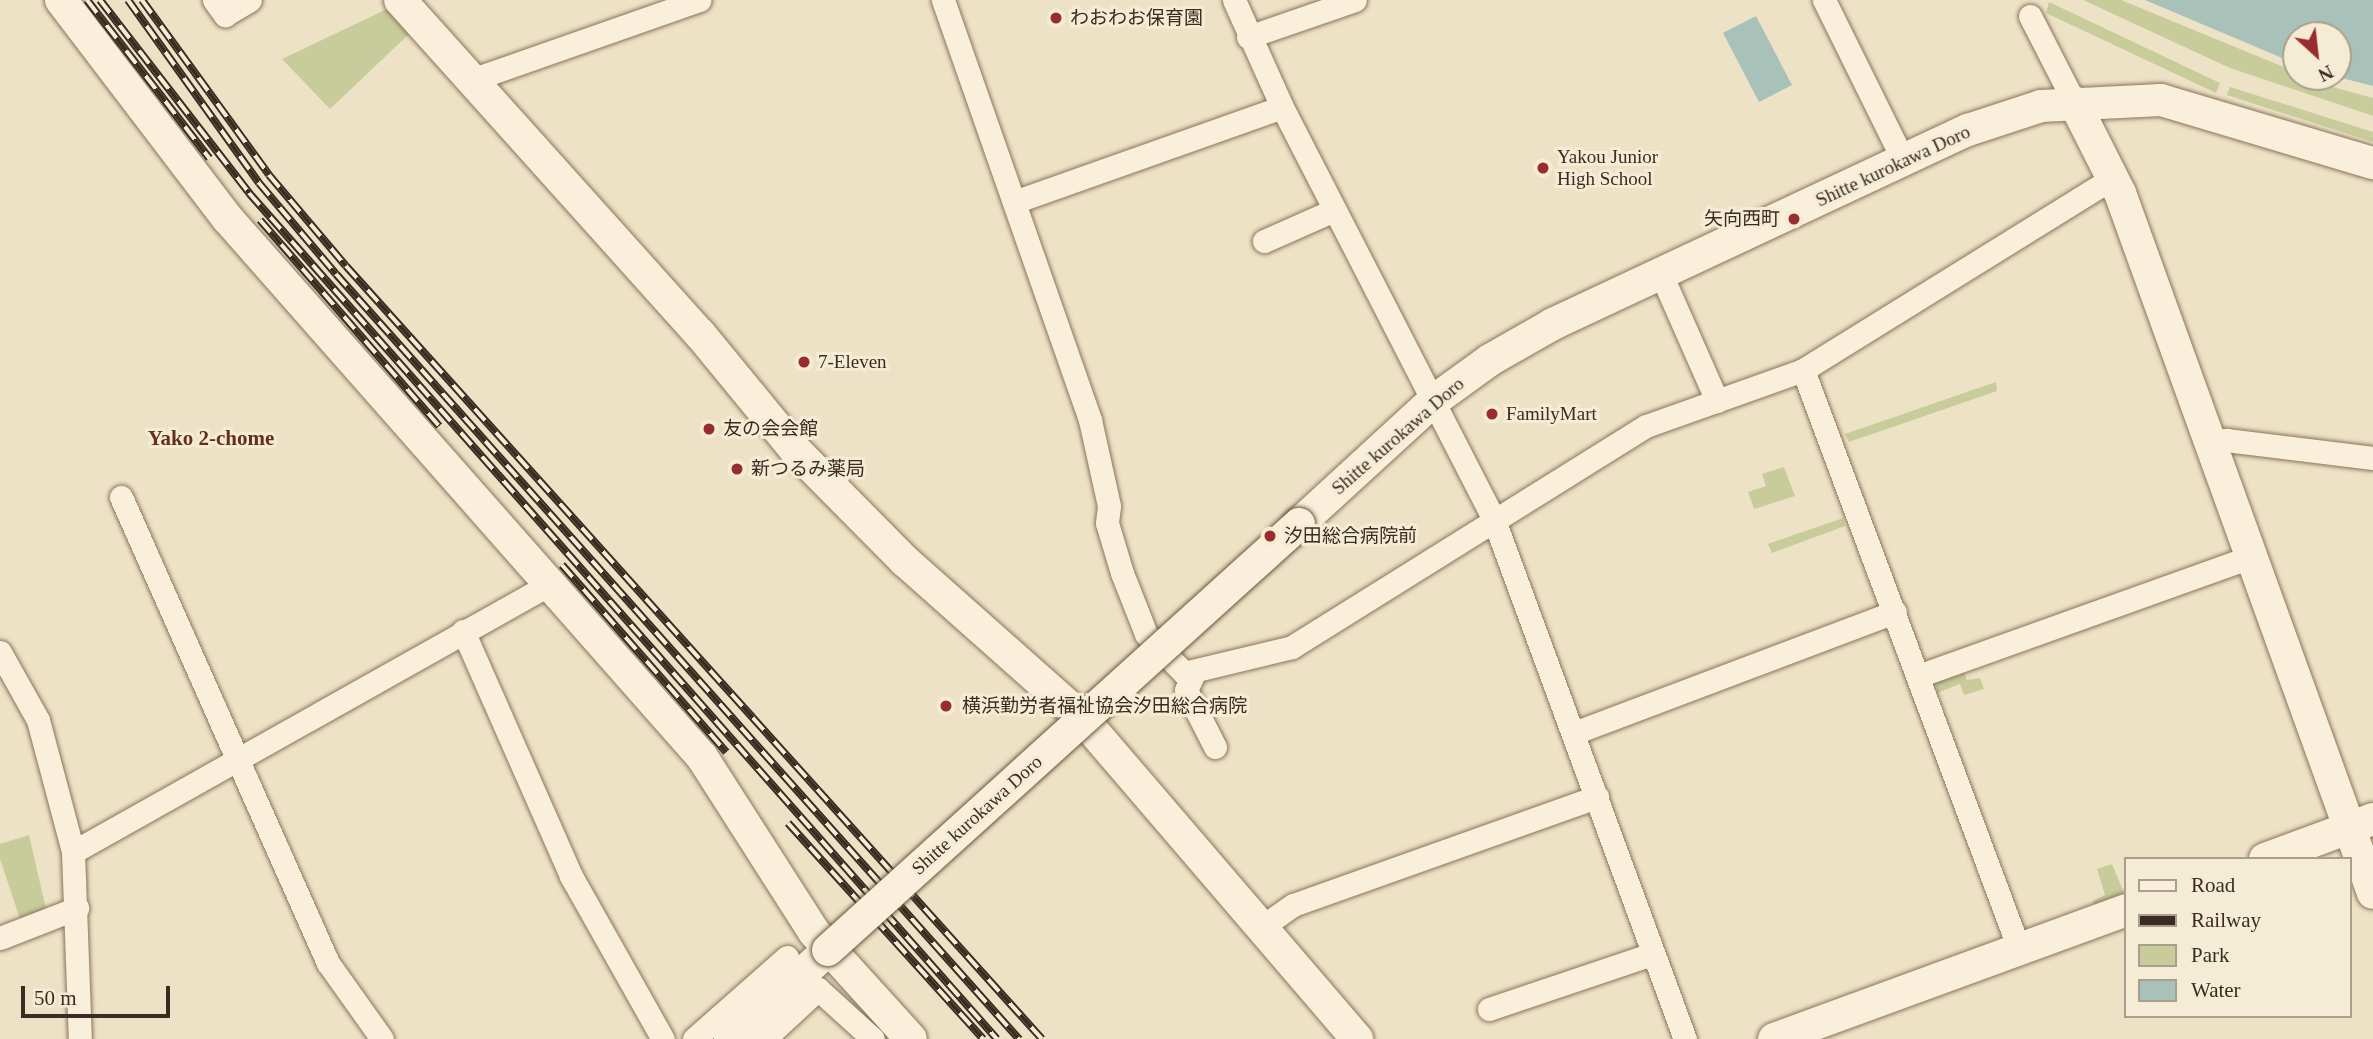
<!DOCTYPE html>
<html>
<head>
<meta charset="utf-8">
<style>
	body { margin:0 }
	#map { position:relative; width:2373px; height:1039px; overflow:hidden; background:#eee2c6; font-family:"Times New Roman","Noto Sans JP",serif }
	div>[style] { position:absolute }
	.green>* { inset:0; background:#c7cc9a }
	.water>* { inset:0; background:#a8c2ba }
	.roads { filter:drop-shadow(0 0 2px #8a745c) drop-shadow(0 0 2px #8a745c) }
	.street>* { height:23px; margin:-11.5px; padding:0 11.5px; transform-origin:11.5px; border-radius:11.5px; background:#f9efda }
	.secondary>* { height:32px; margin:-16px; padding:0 16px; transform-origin:16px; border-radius:16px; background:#f9efda }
	.rail>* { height:8px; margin-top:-4px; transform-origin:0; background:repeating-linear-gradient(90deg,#f5ecd6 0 16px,#3a2c20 0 32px); box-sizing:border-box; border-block:2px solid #3a2c20 }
	.bridges { filter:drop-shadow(0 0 2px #6b553f) drop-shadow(0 0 2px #6b553f) }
	.secondary-bridge>* { height:32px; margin:-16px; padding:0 16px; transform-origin:16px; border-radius:16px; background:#f9efda }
	.dots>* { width:19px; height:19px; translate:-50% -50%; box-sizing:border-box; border:4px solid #f5ecd6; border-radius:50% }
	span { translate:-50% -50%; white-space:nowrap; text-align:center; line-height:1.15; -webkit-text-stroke:6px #f5ecd6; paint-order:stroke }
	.poi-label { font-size:19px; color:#3a2c20 }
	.left { translate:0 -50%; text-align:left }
	.right { translate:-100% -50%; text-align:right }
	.street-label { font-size:19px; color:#3a2c20 }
	.neighbourhood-label { font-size:21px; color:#662e1f; font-weight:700 }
	.legend { position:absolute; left:2124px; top:857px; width:228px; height:161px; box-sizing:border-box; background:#f5ecd6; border:2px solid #aa9f8d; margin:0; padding:9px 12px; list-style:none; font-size:21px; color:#3a2c20 }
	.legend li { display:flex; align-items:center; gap:14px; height:35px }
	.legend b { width:35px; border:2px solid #aa9f8d }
	.north { position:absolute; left:2282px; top:21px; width:70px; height:70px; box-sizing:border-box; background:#f5ecd6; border:2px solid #aa9f8d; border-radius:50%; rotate:153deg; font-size:19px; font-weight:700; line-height:28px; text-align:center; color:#3a2c20 }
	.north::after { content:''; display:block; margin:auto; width:24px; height:32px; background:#982c2e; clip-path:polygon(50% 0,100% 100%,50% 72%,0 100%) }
	.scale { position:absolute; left:21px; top:986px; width:149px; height:32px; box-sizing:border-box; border:4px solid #3a2c20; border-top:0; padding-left:9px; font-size:21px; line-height:24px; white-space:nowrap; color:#3a2c20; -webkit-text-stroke:5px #f5ecd6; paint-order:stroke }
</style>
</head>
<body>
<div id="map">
	<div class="green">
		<div style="clip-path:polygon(2083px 0,2121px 0,2296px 72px,2296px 77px,2373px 98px,2373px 116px,2230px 68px)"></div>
		<div style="clip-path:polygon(2049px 2px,2220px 83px,2216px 93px,2046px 13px)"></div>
		<div style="clip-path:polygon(387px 9px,409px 34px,330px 109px,282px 59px)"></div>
		<div style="clip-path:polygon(2230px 87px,2373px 132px,2373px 142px,2227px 95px)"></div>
		<div style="clip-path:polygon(1996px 382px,1997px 391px,1849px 442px,1845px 434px)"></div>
		<div style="clip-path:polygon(1784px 467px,1795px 496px,1754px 509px,1748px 492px,1766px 486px,1762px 474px)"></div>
		<div style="clip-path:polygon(1843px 518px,1845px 526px,1772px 553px,1768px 544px)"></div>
		<div style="clip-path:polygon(1963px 670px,1967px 680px,1980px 678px,1984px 689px,1964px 695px,1960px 684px,1937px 693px,1936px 678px)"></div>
		<div style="clip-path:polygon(29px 835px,46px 909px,20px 919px,0 859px,0 844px)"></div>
		<div style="clip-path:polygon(2112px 864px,2126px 897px,2095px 909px,2093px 901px,2105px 895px,2097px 869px)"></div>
	</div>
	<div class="water">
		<div style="clip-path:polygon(2145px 0,2373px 0,2373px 86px,2338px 77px,2338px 35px,2296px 35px,2296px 64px)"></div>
		<div style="clip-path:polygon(1756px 16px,1792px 85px,1759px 102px,1723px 33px)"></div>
	</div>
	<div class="roads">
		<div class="street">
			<div style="left:214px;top:0;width:19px;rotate:54deg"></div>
			<div style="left:225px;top:15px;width:29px;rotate:-31deg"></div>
			<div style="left:943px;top:0;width:445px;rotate:70.7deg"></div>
			<div style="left:1090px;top:420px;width:88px;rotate:77.5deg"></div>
			<div style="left:1109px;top:506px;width:17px;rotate:97deg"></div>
			<div style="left:1107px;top:523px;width:52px;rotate:73.3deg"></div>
			<div style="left:1122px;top:573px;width:66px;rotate:68.5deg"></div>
			<div style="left:1146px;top:634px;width:54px;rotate:45.7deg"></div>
			<div style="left:1184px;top:673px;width:111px;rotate:-13.5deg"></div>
			<div style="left:1292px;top:647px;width:417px;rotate:-32deg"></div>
			<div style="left:1646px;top:426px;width:167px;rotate:-19.6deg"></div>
			<div style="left:1803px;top:370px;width:366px;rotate:-31.8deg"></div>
			<div style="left:1234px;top:0;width:117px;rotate:65.8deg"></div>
			<div style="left:1282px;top:107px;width:464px;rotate:62.8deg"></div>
			<div style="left:1494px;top:520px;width:553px;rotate:69.8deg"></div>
			<div style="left:1824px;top:0;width:178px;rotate:63.7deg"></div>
			<div style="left:2030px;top:16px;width:97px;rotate:62.9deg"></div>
			<div style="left:1248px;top:37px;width:113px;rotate:-19.1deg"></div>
			<div style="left:471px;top:80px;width:242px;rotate:-19.3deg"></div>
			<div style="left:1014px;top:202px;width:284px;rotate:-19.5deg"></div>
			<div style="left:1264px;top:241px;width:77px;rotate:-23.9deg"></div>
			<div style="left:1661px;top:274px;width:139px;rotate:66.2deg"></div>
			<div style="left:1803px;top:370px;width:618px;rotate:69.54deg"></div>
			<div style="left:2212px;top:444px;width:15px;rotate:-16deg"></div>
			<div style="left:2226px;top:440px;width:148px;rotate:7deg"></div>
			<div style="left:121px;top:497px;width:510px;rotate:66.05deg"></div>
			<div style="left:328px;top:963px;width:93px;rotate:54.6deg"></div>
			<div style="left:463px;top:631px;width:268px;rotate:66.2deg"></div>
			<div style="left:571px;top:876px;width:187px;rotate:60.6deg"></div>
			<div style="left:0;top:652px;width:78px;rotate:60.8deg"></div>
			<div style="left:38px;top:720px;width:137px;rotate:75.1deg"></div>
			<div style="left:73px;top:852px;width:187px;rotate:87.9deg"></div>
			<div style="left:1194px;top:673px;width:19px;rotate:115deg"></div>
			<div style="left:1186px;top:690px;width:64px;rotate:63deg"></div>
			<div style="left:1918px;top:676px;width:356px;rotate:-19.7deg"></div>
			<div style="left:1574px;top:733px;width:343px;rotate:-20.7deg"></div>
			<div style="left:73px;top:852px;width:547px;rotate:-29.33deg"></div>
			<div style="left:1263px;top:926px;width:37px;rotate:-35deg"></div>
			<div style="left:1293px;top:905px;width:323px;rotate:-19.6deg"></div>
			<div style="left:0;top:938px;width:83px;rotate:-21.3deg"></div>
			<div style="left:1489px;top:1009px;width:172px;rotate:-18.6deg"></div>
			<div style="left:694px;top:1039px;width:124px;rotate:-41.4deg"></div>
			<div style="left:764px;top:1039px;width:74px;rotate:-42.8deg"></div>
			<div style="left:818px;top:989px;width:74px;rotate:42.3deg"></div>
		</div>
		<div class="secondary">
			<div style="left:61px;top:0;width:275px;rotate:52.7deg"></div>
			<div style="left:228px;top:219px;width:717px;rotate:48.62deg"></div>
			<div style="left:702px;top:757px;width:208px;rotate:57.4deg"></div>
			<div style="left:814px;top:932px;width:144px;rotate:47.8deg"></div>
			<div style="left:400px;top:0;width:449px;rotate:48.1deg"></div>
			<div style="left:700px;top:334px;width:151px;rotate:50.6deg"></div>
			<div style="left:796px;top:451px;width:155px;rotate:45.3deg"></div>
			<div style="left:905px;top:561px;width:237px;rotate:41.6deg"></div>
			<div style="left:1082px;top:718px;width:423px;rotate:49.4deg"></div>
			<div style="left:2074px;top:102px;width:102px;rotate:63.2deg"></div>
			<div style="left:2120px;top:193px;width:744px;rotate:70.13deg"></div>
			<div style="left:1299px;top:524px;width:180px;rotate:-42.5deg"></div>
			<div style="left:1432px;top:402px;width:72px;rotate:-35.9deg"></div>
			<div style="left:1490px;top:360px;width:73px;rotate:-29.7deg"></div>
			<div style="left:1553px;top:324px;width:458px;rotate:-25.1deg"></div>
			<div style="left:1968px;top:130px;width:77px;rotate:-18.2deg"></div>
			<div style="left:2041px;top:106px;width:120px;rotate:-2.9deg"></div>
			<div style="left:2161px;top:100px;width:221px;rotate:16.6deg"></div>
			<div style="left:2265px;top:859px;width:115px;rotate:-20.3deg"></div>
			<div style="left:730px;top:1039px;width:132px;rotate:-42.2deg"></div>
			<div style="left:1774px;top:1039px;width:375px;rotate:-20.1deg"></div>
		</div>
	</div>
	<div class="rail">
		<div style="left:87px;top:0;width:200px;rotate:52.3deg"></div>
		<div style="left:100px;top:0;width:244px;rotate:52.3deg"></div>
		<div style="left:249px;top:193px;width:1129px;rotate:48.52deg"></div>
		<div style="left:128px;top:0;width:225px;rotate:54.4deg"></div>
		<div style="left:259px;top:183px;width:119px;rotate:49.8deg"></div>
		<div style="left:336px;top:274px;width:1026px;rotate:48.24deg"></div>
		<div style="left:142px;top:0;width:216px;rotate:54deg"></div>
		<div style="left:269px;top:175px;width:119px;rotate:49.8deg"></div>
		<div style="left:346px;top:266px;width:1040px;rotate:48deg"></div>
		<div style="left:260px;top:220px;width:273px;rotate:49deg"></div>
		<div style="left:562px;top:565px;width:249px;rotate:48.7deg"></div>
		<div style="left:788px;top:823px;width:291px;rotate:47.9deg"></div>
	</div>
	<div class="bridges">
		<div class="secondary-bridge">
			<div style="left:828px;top:950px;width:635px;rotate:-42.13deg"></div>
		</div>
	</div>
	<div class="dots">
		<div style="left:1056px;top:18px;background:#982c2e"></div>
		<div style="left:1543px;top:168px;background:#982c2e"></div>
		<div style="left:1794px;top:219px;background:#982c2e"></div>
		<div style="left:804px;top:362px;background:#982c2e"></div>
		<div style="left:1492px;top:414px;background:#982c2e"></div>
		<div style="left:709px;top:429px;background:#982c2e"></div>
		<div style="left:737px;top:469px;background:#982c2e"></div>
		<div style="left:1270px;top:536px;background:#982c2e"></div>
		<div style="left:946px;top:706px;background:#982c2e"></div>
	</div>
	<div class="poi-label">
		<span class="left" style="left:1070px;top:18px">わおわお保育園</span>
		<span class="left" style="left:1557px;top:168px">Yakou Junior<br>High School</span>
		<span class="right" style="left:1780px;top:219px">矢向西町</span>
		<span class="left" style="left:818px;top:362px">7-Eleven</span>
		<span class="left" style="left:1506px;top:414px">FamilyMart</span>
		<span class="left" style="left:723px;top:429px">友の会会館</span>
		<span class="left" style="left:751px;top:469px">新つるみ薬局</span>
		<span class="left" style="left:1284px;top:536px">汐田総合病院前</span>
		<span class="left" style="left:962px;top:706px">横浜勤労者福祉協会汐田総合病院</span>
	</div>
	<div class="street-label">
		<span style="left:1893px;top:166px;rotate:-25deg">Shitte kurokawa Doro</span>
		<span style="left:1398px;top:436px;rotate:-41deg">Shitte kurokawa Doro</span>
		<span style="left:977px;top:815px;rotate:-42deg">Shitte kurokawa Doro</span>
	</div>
	<div class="neighbourhood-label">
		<span style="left:211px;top:438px">Yako 2-chome</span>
	</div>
	<ul class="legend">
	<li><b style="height:9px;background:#f9efda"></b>Road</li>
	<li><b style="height:9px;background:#3a2c20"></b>Railway</li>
	<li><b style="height:19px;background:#c7cc9a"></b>Park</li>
	<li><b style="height:19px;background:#a8c2ba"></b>Water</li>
	</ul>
	<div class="north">N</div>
	<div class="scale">50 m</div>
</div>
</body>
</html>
